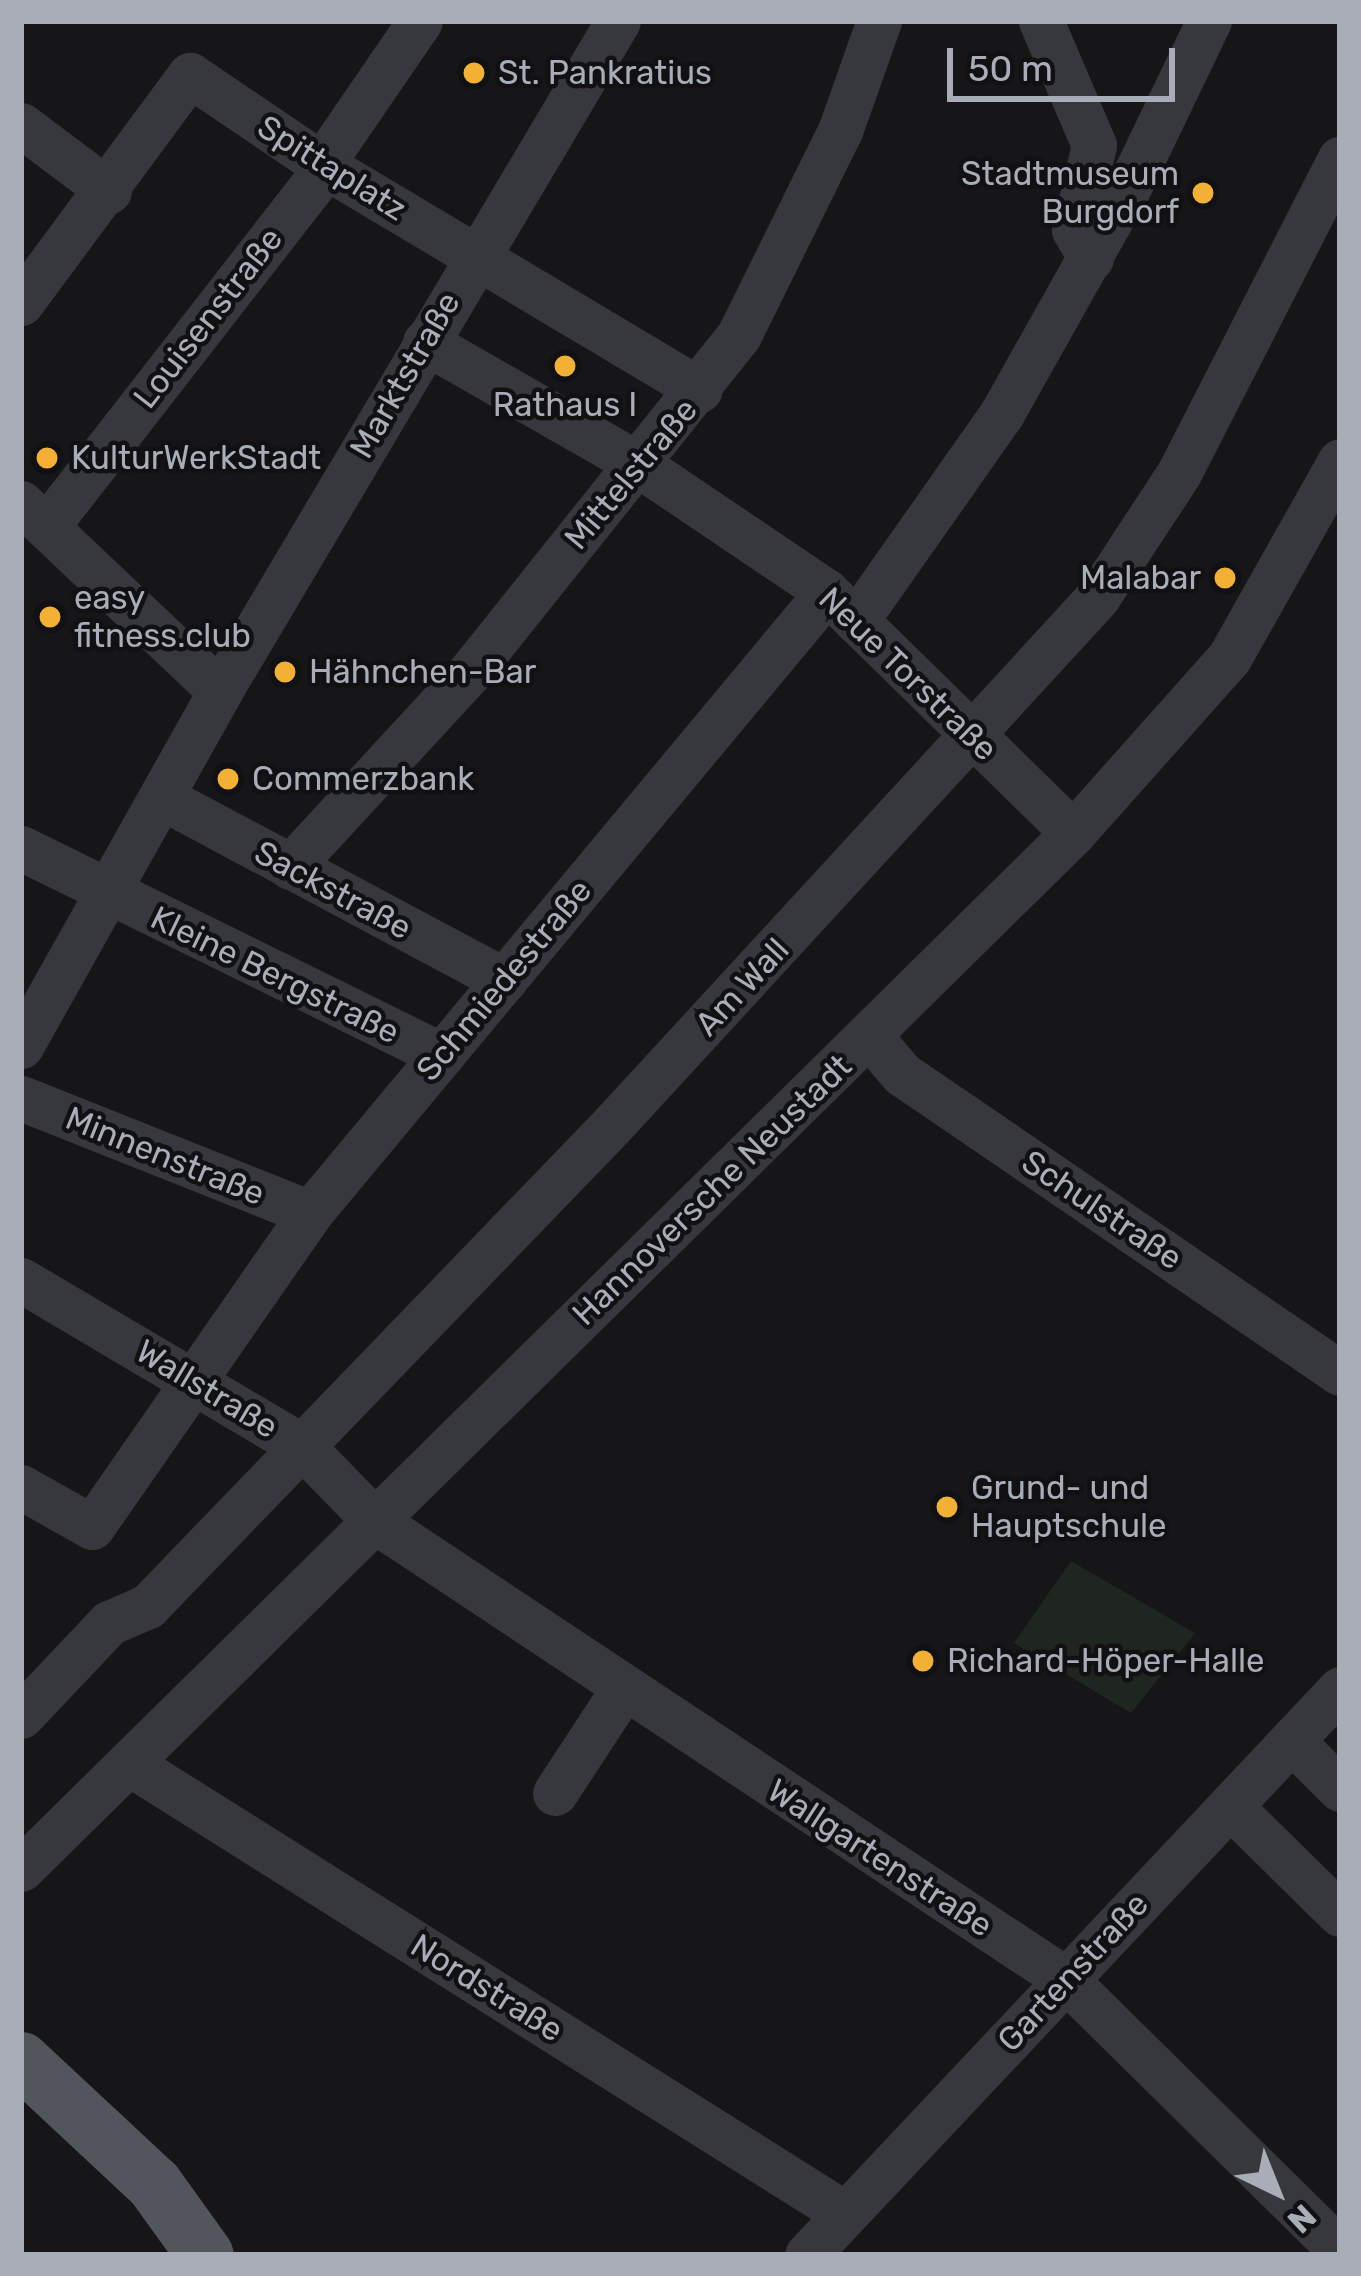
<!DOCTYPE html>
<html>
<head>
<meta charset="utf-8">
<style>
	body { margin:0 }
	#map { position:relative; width:1361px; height:2276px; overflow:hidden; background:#161618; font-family:Rubik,sans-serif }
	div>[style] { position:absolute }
	.green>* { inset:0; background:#1e261f }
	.minor>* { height:45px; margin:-22.5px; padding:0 22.5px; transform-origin:22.5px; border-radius:22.5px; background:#37383d }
	.major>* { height:57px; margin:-28.5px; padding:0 28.5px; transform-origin:28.5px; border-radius:28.5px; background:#53555c }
	.dots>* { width:33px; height:33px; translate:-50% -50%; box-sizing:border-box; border:6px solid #111113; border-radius:50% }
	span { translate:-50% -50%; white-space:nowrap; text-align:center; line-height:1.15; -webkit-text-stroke:9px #111113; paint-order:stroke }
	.poi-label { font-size:33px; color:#a8adb8 }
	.left { translate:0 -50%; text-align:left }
	.right { translate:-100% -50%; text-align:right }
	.street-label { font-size:33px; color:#a8adb8 }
	.frame { position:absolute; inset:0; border:24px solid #a8adb8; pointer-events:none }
	.north { position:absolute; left:1217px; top:2132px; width:120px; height:120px; -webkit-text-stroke:9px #111113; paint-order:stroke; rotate:137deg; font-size:33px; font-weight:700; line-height:48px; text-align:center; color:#a8adb8 }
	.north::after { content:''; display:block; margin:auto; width:42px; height:54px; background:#a8adb8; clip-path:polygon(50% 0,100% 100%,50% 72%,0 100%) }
	.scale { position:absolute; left:947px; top:48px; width:228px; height:54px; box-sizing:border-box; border:6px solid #a8adb8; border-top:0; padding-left:15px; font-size:36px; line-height:42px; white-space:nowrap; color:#a8adb8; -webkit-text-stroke:9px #111113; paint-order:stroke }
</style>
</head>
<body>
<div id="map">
	<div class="green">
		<div style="clip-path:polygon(1071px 1561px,1195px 1633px,1131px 1713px,1014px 1643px)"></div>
	</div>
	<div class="minor">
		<div style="left:1041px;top:21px;width:135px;rotate:66.9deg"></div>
		<div style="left:1094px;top:145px;width:87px;rotate:103.2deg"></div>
		<div style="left:1074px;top:230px;width:33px;rotate:59deg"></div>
		<div style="left:21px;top:125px;width:110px;rotate:36.9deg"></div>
		<div style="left:322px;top:164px;width:173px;rotate:-55.6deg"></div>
		<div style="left:21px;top:303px;width:284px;rotate:-53.5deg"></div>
		<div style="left:190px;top:75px;width:164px;rotate:34.1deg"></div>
		<div style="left:326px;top:167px;width:435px;rotate:30.8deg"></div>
		<div style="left:425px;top:342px;width:243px;rotate:29.8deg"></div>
		<div style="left:636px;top:463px;width:230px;rotate:34deg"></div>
		<div style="left:827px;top:592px;width:344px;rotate:44.4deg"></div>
		<div style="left:21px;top:503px;width:274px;rotate:43.4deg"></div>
		<div style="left:47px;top:526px;width:455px;rotate:-52.1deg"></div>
		<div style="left:856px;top:621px;width:252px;rotate:-54.9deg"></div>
		<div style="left:1001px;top:415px;width:259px;rotate:-60.7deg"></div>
		<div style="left:1128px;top:189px;width:187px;rotate:-64.3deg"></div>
		<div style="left:163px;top:798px;width:387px;rotate:28.1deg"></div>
		<div style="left:21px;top:848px;width:469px;rotate:26.2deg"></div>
		<div style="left:290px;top:867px;width:265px;rotate:-47.3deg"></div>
		<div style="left:470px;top:672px;width:431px;rotate:-51.4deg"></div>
		<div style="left:739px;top:335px;width:228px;rotate:-63.7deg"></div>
		<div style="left:840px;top:131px;width:117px;rotate:-70.5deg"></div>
		<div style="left:871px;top:1038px;width:48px;rotate:49.3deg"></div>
		<div style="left:902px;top:1074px;width:530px;rotate:34.32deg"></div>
		<div style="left:21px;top:1046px;width:407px;rotate:-60.7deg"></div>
		<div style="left:220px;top:691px;width:779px;rotate:-59.29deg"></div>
		<div style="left:21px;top:1098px;width:311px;rotate:21.7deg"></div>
		<div style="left:21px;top:1280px;width:326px;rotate:30.6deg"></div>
		<div style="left:302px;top:1446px;width:105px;rotate:45.8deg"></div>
		<div style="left:375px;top:1521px;width:828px;rotate:33.57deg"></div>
		<div style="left:1065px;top:1979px;width:386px;rotate:44.6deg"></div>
		<div style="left:21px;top:1487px;width:81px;rotate:29.4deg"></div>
		<div style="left:92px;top:1527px;width:382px;rotate:-55.2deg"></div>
		<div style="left:310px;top:1213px;width:808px;rotate:-50.22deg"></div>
		<div style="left:21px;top:1716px;width:128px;rotate:-46.6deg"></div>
		<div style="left:109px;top:1623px;width:43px;rotate:-23.6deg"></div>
		<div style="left:148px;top:1606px;width:670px;rotate:-46.03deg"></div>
		<div style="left:613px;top:1124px;width:715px;rotate:-47.38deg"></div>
		<div style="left:1097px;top:598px;width:149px;rotate:-56.7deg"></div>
		<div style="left:1179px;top:473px;width:353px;rotate:-62.9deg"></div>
		<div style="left:1292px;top:1741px;width:68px;rotate:45deg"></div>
		<div style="left:130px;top:1764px;width:843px;rotate:32.16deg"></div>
		<div style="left:555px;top:1793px;width:124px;rotate:-56.8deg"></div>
		<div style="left:1231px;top:1807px;width:153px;rotate:44.5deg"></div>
		<div style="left:21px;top:1869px;width:1476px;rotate:-44.56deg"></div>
		<div style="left:1073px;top:833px;width:234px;rotate:-48.3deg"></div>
		<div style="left:1229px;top:658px;width:226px;rotate:-60.6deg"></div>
		<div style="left:807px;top:2255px;width:777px;rotate:-46.72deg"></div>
	</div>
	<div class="major">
		<div style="left:21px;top:2060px;width:182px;rotate:43deg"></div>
		<div style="left:154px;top:2184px;width:87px;rotate:54.3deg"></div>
	</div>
	<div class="dots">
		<div style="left:474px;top:73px;background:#f2b134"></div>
		<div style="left:1203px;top:193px;background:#f2b134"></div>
		<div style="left:565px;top:366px;background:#f2b134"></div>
		<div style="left:47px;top:458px;background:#f2b134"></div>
		<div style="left:1225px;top:578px;background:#f2b134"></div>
		<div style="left:50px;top:617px;background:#f2b134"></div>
		<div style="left:285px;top:672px;background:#f2b134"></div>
		<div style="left:228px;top:779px;background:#f2b134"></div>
		<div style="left:947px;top:1507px;background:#f2b134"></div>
		<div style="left:923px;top:1661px;background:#f2b134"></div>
	</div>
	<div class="poi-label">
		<span class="left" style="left:498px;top:73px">St. Pankratius</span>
		<span class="right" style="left:1179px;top:193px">Stadtmuseum<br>Burgdorf</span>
		<span style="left:565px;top:405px">Rathaus I</span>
		<span class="left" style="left:71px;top:458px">KulturWerkStadt</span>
		<span class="right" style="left:1201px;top:578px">Malabar</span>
		<span class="left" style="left:74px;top:617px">easy<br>fitness.club</span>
		<span class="left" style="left:309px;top:672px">Hähnchen-Bar</span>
		<span class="left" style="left:252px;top:779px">Commerzbank</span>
		<span class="left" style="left:971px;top:1507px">Grund- und<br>Hauptschule</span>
		<span class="left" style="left:947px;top:1661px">Richard-Höper-Halle</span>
	</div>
	<div class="street-label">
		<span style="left:332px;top:168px;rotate:32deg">Spittaplatz</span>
		<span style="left:208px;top:318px;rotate:-52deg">Louisenstraße</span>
		<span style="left:405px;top:375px;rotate:-60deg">Marktstraße</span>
		<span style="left:631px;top:474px;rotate:-50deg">Mittelstraße</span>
		<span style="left:908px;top:674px;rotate:44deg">Neue Torstraße</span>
		<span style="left:333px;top:890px;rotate:28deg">Sackstraße</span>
		<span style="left:275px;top:975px;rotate:26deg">Kleine Bergstraße</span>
		<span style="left:504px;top:980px;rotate:-50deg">Schmiedestraße</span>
		<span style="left:742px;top:987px;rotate:-47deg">Am Wall</span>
		<span style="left:165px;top:1156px;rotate:22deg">Minnenstraße</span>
		<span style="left:712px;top:1190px;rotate:-44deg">Hannoversche Neustadt</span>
		<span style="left:1102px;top:1210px;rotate:34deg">Schulstraße</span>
		<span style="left:207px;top:1389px;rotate:31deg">Wallstraße</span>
		<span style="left:880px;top:1858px;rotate:33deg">Wallgartenstraße</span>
		<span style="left:1073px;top:1972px;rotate:-47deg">Gartenstraße</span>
		<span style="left:487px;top:1988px;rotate:32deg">Nordstraße</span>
	</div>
	<div class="frame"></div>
	<div class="north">N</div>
	<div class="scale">50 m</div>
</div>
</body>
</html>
